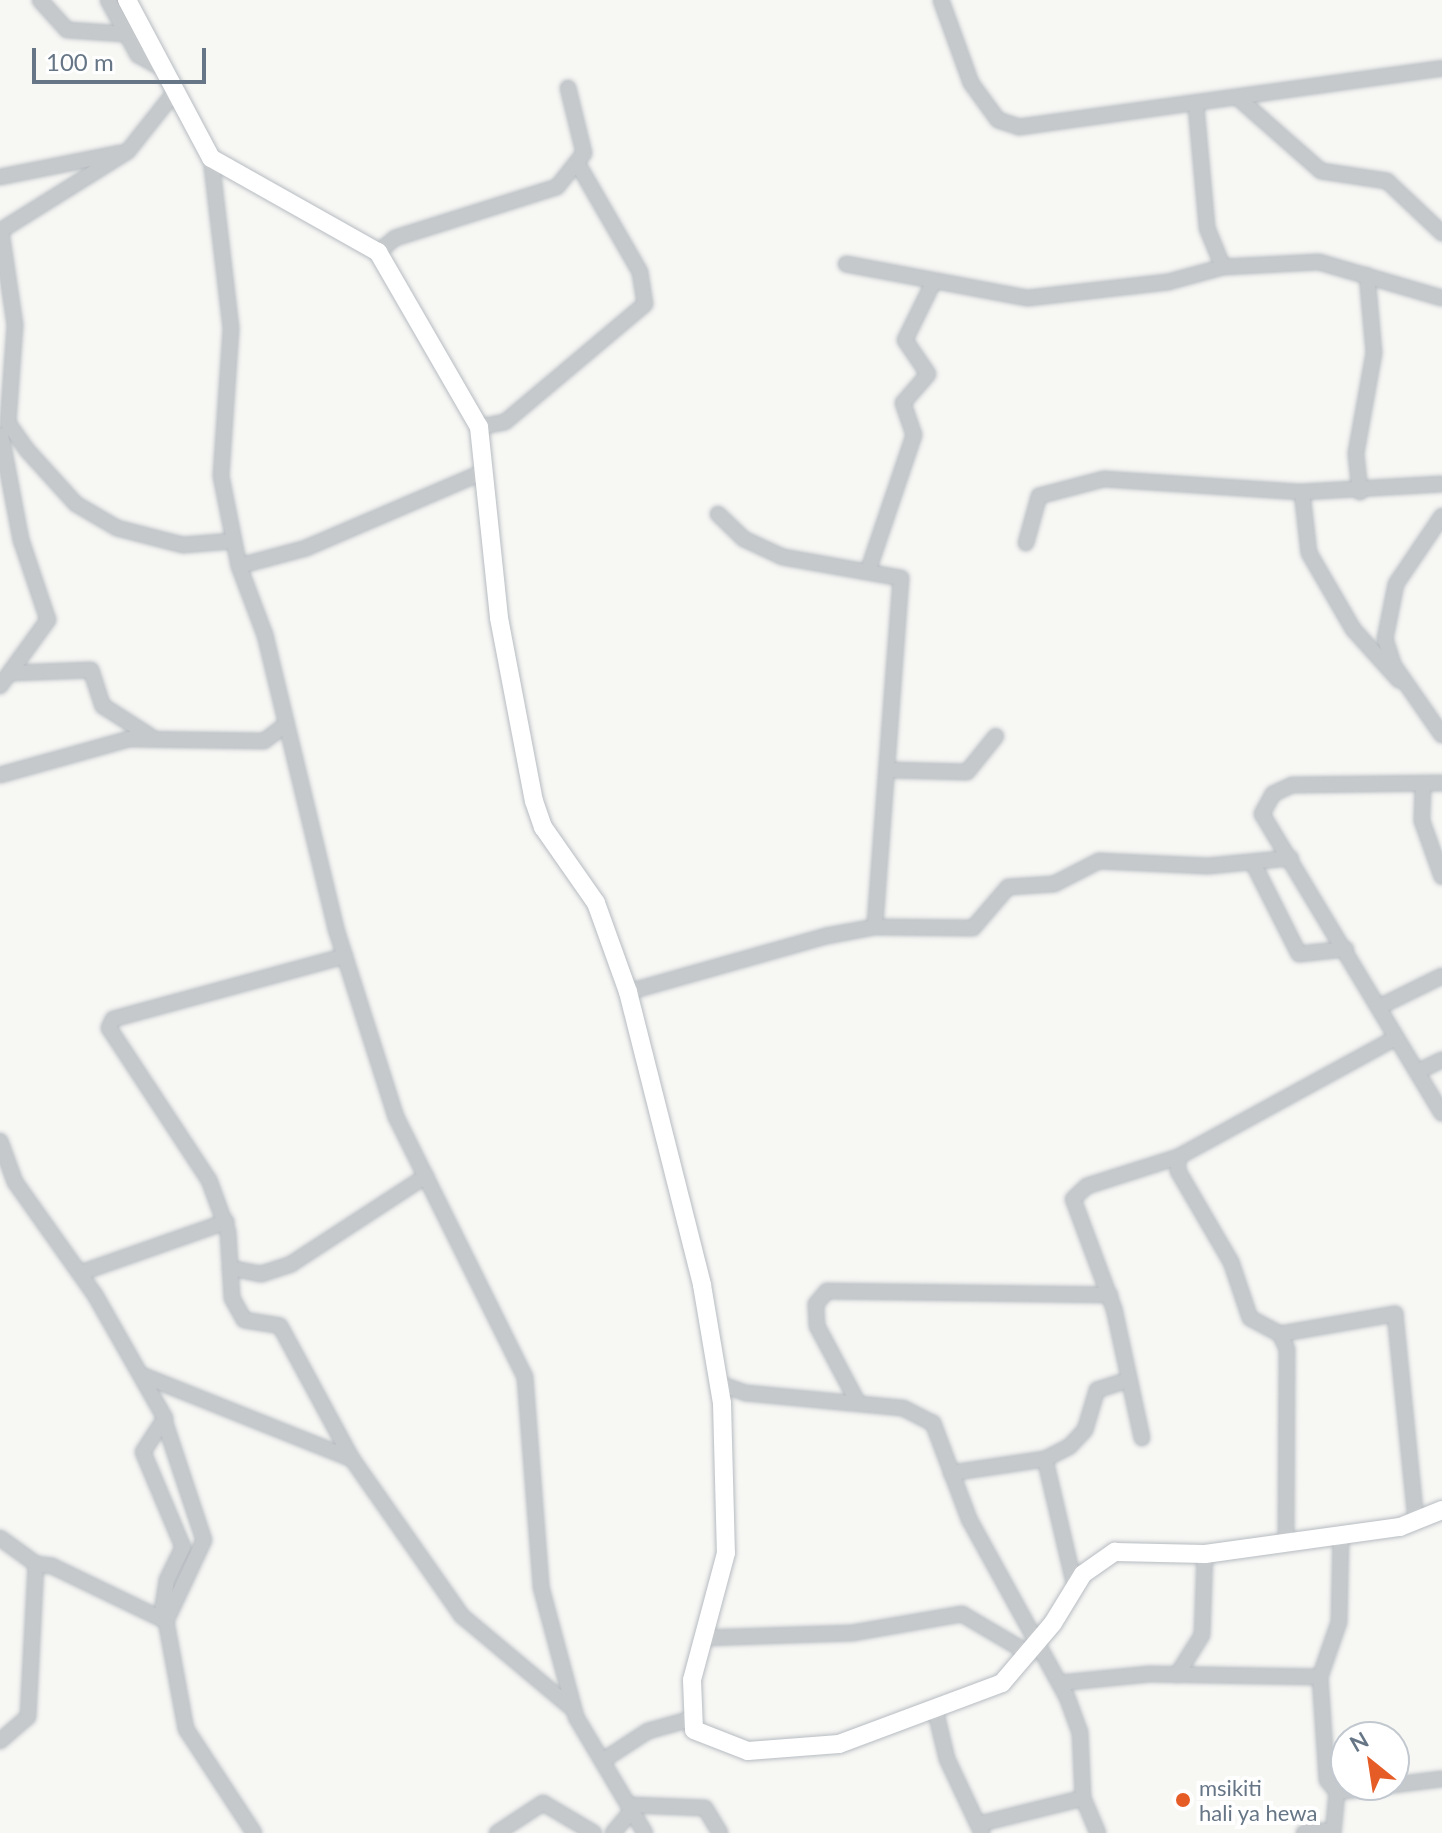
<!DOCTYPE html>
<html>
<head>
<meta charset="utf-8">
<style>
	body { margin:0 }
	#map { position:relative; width:1442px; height:1833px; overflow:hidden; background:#f7f7f4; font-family:Lato,sans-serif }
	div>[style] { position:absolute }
	.roads { filter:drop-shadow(0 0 2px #b7bcc1) drop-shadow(0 0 2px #b7bcc1) }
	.street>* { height:14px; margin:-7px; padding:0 7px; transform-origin:7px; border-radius:7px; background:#c5c9cc }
	.secondary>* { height:18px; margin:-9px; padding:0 9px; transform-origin:9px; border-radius:9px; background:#fff }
	.dots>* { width:22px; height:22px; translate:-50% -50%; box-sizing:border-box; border:4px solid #fff; border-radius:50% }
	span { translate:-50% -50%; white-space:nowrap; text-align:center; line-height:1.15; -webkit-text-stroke:8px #fff; paint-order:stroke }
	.poi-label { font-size:22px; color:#667686 }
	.left { translate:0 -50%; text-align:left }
	.north { position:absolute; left:1330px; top:1721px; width:80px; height:80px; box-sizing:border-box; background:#fff; border:2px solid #c2c8cf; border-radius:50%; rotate:330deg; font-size:22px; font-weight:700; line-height:32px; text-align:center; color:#667686 }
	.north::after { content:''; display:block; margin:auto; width:28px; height:36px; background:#e55c27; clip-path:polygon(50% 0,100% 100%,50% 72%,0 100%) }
	.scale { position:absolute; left:32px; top:48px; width:174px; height:36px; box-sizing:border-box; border:4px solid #667686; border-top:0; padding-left:10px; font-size:24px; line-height:28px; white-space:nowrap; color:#667686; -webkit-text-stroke:6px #fff; paint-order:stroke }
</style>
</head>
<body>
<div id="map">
	<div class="roads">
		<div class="street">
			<div style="left:40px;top:0;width:40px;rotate:48deg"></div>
			<div style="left:67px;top:30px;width:59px;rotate:3.9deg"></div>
			<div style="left:108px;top:0;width:63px;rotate:61.4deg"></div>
			<div style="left:138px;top:55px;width:26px;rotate:29deg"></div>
			<div style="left:941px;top:0;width:88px;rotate:70.1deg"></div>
			<div style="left:971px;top:83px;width:46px;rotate:53.9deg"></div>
			<div style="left:998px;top:120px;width:22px;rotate:18deg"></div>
			<div style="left:1019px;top:127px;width:427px;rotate:-7.9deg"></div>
			<div style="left:1237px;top:97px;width:112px;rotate:41.4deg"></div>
			<div style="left:1321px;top:171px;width:67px;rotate:8.6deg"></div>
			<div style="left:1387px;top:181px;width:76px;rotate:43.4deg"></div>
			<div style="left:1196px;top:106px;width:122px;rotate:84.8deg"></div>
			<div style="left:1207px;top:228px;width:42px;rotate:67.7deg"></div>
			<div style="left:1223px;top:267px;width:96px;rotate:-3deg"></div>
			<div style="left:1319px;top:262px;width:128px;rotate:16.3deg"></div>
			<div style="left:211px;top:158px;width:172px;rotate:83.3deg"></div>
			<div style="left:231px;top:329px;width:147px;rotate:93.9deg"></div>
			<div style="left:221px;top:476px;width:92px;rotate:78.7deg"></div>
			<div style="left:239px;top:566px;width:74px;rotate:69.4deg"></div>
			<div style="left:265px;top:635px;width:302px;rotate:76.4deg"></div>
			<div style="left:336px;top:929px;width:197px;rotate:72.3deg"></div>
			<div style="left:396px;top:1117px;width:290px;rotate:63.6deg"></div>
			<div style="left:525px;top:1377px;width:211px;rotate:85.6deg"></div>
			<div style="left:541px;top:1587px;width:135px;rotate:74.9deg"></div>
			<div style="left:576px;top:1717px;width:135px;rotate:59.3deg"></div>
			<div style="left:0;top:177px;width:122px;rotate:-11.3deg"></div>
			<div style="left:0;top:231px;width:151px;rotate:-32deg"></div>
			<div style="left:128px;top:151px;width:74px;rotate:-51.6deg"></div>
			<div style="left:1px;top:231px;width:95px;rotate:81.5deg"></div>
			<div style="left:15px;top:325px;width:98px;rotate:94.1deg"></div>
			<div style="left:8px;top:423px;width:33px;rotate:55deg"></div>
			<div style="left:27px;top:450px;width:73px;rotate:47.8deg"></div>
			<div style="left:76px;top:504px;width:48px;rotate:30.3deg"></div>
			<div style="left:117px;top:528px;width:68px;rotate:14.4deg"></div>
			<div style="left:183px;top:545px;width:50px;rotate:-4.6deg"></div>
			<div style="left:378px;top:252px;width:22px;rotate:-39deg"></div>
			<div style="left:395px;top:238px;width:170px;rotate:-17.5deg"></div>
			<div style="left:557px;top:187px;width:43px;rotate:-51.5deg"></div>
			<div style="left:584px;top:153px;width:67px;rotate:-103.8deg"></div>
			<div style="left:846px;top:264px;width:185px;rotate:10.6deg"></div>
			<div style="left:1028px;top:298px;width:141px;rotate:-6.5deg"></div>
			<div style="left:1168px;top:282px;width:57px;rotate:-15.3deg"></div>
			<div style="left:479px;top:427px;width:26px;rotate:-11deg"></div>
			<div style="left:505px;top:422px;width:183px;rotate:-40.1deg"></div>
			<div style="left:645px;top:304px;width:32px;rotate:-99deg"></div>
			<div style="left:640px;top:272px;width:125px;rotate:-119.9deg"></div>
			<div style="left:1302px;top:492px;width:61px;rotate:83.5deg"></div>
			<div style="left:1309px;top:553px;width:88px;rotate:59.9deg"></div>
			<div style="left:1353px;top:629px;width:69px;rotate:48deg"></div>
			<div style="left:1360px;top:492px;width:39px;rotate:-96deg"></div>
			<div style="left:1356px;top:453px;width:102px;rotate:-79.8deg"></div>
			<div style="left:1374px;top:353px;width:78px;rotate:-95.1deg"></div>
			<div style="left:718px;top:514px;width:36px;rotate:44deg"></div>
			<div style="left:744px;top:539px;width:43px;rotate:24.8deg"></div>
			<div style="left:783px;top:557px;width:120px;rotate:10.1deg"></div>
			<div style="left:901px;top:578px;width:350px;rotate:94.3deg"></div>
			<div style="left:1442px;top:516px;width:82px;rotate:124.1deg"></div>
			<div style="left:1396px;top:584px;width:56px;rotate:101.3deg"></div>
			<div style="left:1385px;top:639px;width:28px;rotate:72deg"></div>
			<div style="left:1394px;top:666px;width:84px;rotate:55.2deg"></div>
			<div style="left:1026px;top:543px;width:49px;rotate:-74.5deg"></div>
			<div style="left:1039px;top:496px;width:67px;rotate:-14.7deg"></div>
			<div style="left:1104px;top:479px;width:198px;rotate:3.8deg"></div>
			<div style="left:1302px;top:492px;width:140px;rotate:-3.3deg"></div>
			<div style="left:239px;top:566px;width:69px;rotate:-15deg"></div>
			<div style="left:306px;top:548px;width:190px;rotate:-23.2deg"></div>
			<div style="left:868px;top:571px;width:144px;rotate:-71.3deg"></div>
			<div style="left:914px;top:435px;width:34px;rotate:-109deg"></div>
			<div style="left:903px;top:403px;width:38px;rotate:-49deg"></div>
			<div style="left:928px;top:374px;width:41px;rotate:-124.1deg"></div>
			<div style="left:905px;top:340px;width:66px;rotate:-63.8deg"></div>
			<div style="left:12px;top:673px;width:79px;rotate:-2.2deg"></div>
			<div style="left:91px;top:670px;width:38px;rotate:72deg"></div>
			<div style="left:103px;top:706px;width:56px;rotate:32.6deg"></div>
			<div style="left:0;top:686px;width:82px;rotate:-54deg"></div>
			<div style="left:48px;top:620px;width:84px;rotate:-108.6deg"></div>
			<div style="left:21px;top:540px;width:107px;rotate:-100.8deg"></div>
			<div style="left:890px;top:770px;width:77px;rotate:1.5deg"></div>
			<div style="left:967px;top:772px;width:46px;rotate:-51.1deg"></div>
			<div style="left:0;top:775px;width:134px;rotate:-15.6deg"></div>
			<div style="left:129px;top:739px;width:135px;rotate:0.8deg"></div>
			<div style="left:264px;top:741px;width:26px;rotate:-37deg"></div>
			<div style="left:1442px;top:783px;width:150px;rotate:179.2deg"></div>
			<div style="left:1292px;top:785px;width:21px;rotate:155deg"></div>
			<div style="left:1273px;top:794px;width:23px;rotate:119deg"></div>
			<div style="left:1262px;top:814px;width:349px;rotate:59deg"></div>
			<div style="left:1423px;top:787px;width:34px;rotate:92deg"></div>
			<div style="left:1422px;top:821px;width:59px;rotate:70.3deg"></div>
			<div style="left:1253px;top:863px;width:102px;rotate:63.2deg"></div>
			<div style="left:1299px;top:954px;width:47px;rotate:-6.1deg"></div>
			<div style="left:345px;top:956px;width:240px;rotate:164.8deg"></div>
			<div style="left:113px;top:1019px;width:10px;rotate:114deg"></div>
			<div style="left:109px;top:1028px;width:182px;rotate:56.7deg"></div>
			<div style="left:209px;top:1180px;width:55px;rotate:69.9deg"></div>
			<div style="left:228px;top:1232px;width:66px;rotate:86.5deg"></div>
			<div style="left:232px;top:1298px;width:25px;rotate:61deg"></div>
			<div style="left:244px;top:1320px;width:36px;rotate:9deg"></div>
			<div style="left:280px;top:1326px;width:151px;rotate:61.6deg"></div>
			<div style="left:352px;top:1459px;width:192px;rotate:55deg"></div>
			<div style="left:462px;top:1616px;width:145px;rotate:40deg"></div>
			<div style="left:628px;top:992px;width:206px;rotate:-15.8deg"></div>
			<div style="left:826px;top:936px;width:50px;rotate:-10.4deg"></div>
			<div style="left:875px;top:927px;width:98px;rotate:0.6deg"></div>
			<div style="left:973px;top:928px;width:54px;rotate:-49.5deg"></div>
			<div style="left:1008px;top:887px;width:46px;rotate:-3.7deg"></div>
			<div style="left:1054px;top:884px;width:51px;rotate:-27.1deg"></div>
			<div style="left:1099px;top:861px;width:109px;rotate:2.6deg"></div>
			<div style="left:1208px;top:866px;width:83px;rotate:-5.5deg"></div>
			<div style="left:1379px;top:1007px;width:70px;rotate:-26.2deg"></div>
			<div style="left:1417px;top:1072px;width:28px;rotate:-26deg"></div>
			<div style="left:0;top:1141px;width:44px;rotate:69.9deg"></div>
			<div style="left:15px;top:1182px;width:138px;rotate:54.7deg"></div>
			<div style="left:95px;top:1295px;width:142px;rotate:60.4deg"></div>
			<div style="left:165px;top:1418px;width:40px;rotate:122.9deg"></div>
			<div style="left:143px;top:1452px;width:103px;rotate:67.2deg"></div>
			<div style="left:183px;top:1547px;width:37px;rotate:116deg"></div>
			<div style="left:167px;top:1580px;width:38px;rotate:99deg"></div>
			<div style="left:230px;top:1268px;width:32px;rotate:11deg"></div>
			<div style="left:261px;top:1274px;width:32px;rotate:-18deg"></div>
			<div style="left:291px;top:1264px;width:161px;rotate:-33.1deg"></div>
			<div style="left:80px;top:1273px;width:155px;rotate:-19.3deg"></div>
			<div style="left:1280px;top:1334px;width:117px;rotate:-9.9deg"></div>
			<div style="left:1395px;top:1314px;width:209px;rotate:84.2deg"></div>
			<div style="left:142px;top:1375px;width:226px;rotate:21.8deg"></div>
			<div style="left:718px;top:1383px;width:30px;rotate:20deg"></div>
			<div style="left:746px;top:1393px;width:158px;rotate:5.5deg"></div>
			<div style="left:903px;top:1408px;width:34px;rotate:27deg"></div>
			<div style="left:933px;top:1423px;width:103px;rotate:69.4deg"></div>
			<div style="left:969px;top:1519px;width:203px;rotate:61.2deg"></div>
			<div style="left:1067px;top:1697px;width:37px;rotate:70deg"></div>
			<div style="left:1080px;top:1732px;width:66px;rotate:87.4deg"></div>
			<div style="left:1083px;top:1798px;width:38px;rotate:67deg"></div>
			<div style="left:858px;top:1403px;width:87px;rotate:-118deg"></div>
			<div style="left:817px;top:1326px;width:22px;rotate:-93deg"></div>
			<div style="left:816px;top:1304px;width:17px;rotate:-50deg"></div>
			<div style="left:827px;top:1291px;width:283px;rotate:0.8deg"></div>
			<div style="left:165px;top:1423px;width:123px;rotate:71.6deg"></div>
			<div style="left:204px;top:1540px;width:89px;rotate:115.1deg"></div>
			<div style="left:1142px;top:1438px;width:132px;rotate:-102.2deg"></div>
			<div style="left:1114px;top:1309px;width:117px;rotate:-110.4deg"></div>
			<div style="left:1073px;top:1199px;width:19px;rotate:-43deg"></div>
			<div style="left:1087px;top:1186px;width:96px;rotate:-17.7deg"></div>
			<div style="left:1045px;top:1459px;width:131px;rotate:76.8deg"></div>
			<div style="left:951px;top:1473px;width:95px;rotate:-8.5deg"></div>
			<div style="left:1045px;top:1459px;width:27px;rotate:-27deg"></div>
			<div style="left:1069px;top:1447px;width:23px;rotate:-47deg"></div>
			<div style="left:1085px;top:1430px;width:42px;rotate:-73.3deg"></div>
			<div style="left:1097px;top:1390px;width:33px;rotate:-18deg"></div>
			<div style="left:1341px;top:1534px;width:88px;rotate:91.3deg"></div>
			<div style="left:1339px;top:1622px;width:58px;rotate:109.1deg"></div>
			<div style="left:1320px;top:1677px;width:103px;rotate:86.1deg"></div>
			<div style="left:1327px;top:1780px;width:16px;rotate:50deg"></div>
			<div style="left:1337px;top:1792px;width:106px;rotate:-7.1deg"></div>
			<div style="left:0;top:1538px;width:44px;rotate:35.8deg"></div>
			<div style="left:1286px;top:1540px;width:191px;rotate:-89.7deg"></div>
			<div style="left:1287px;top:1349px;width:17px;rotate:-115deg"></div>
			<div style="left:1280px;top:1334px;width:34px;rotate:-152deg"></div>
			<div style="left:1250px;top:1318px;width:59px;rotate:-108.7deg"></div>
			<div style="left:1231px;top:1262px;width:105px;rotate:-120.2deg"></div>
			<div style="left:1178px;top:1171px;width:14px;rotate:-90deg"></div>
			<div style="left:1178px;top:1157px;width:247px;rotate:-28.7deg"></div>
			<div style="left:703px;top:1638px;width:149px;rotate:-1.9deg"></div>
			<div style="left:852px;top:1633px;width:112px;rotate:-9.8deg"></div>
			<div style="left:962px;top:1614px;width:79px;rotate:30.5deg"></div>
			<div style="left:1177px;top:1675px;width:47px;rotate:-58deg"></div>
			<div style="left:1202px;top:1635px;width:81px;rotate:-87.9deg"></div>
			<div style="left:1060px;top:1683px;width:90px;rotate:-5.7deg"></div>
			<div style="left:1150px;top:1674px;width:170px;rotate:1deg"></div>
			<div style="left:935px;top:1709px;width:51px;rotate:76.5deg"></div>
			<div style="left:947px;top:1759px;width:82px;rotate:64.7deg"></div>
			<div style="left:0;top:1741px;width:37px;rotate:-41deg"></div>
			<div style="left:28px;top:1717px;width:153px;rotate:-87deg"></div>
			<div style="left:36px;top:1564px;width:16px;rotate:7deg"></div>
			<div style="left:52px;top:1566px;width:127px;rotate:25.8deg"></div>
			<div style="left:166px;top:1621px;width:110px;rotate:79.5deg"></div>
			<div style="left:186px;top:1729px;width:124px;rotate:56.8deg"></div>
			<div style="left:605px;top:1759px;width:51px;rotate:-33.1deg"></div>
			<div style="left:648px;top:1731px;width:41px;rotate:-15.4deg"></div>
			<div style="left:631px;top:1805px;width:74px;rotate:2.3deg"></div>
			<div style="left:705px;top:1808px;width:29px;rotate:59deg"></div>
			<div style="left:979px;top:1824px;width:107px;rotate:-14deg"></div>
			<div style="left:497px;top:1833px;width:55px;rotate:-33.1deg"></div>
			<div style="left:543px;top:1803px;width:59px;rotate:30.5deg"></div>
			<div style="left:613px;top:1833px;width:31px;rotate:-50deg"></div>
			<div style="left:1304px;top:1833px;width:29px;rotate:-6deg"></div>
			<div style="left:1333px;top:1833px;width:41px;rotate:-84.4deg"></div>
		</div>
		<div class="secondary">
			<div style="left:127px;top:0;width:179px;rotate:62deg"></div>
			<div style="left:211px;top:158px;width:192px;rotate:29.4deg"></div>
			<div style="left:378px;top:252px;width:202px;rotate:60deg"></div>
			<div style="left:479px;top:427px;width:192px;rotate:84deg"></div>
			<div style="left:499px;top:618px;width:186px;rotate:79.2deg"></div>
			<div style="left:534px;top:801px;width:28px;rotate:71deg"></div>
			<div style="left:543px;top:827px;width:93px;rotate:55.1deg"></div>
			<div style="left:596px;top:903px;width:95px;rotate:70.2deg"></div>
			<div style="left:628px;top:992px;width:302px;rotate:75.8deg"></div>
			<div style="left:702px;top:1285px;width:120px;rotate:80.4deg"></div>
			<div style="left:722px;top:1403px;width:150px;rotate:88.5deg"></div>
			<div style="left:726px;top:1553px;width:131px;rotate:105deg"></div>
			<div style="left:692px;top:1680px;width:50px;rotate:87.7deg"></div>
			<div style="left:694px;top:1730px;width:58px;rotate:21.3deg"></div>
			<div style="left:748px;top:1751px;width:91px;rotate:-4.4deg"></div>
			<div style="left:839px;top:1744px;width:174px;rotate:-20.5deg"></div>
			<div style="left:1002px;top:1683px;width:79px;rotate:-49.6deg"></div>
			<div style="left:1053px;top:1623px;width:57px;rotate:-58.5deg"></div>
			<div style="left:1083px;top:1574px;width:39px;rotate:-35deg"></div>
			<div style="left:1115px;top:1552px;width:90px;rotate:1.3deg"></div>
			<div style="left:1205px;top:1554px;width:197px;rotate:-7.9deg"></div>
			<div style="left:1400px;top:1527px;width:45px;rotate:-22deg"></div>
		</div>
	</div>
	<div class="dots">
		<div style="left:1183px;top:1800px;background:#e55c27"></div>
	</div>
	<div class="poi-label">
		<span class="left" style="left:1199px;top:1800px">msikiti<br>hali ya hewa</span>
	</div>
	<div class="north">N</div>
	<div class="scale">100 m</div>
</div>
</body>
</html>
